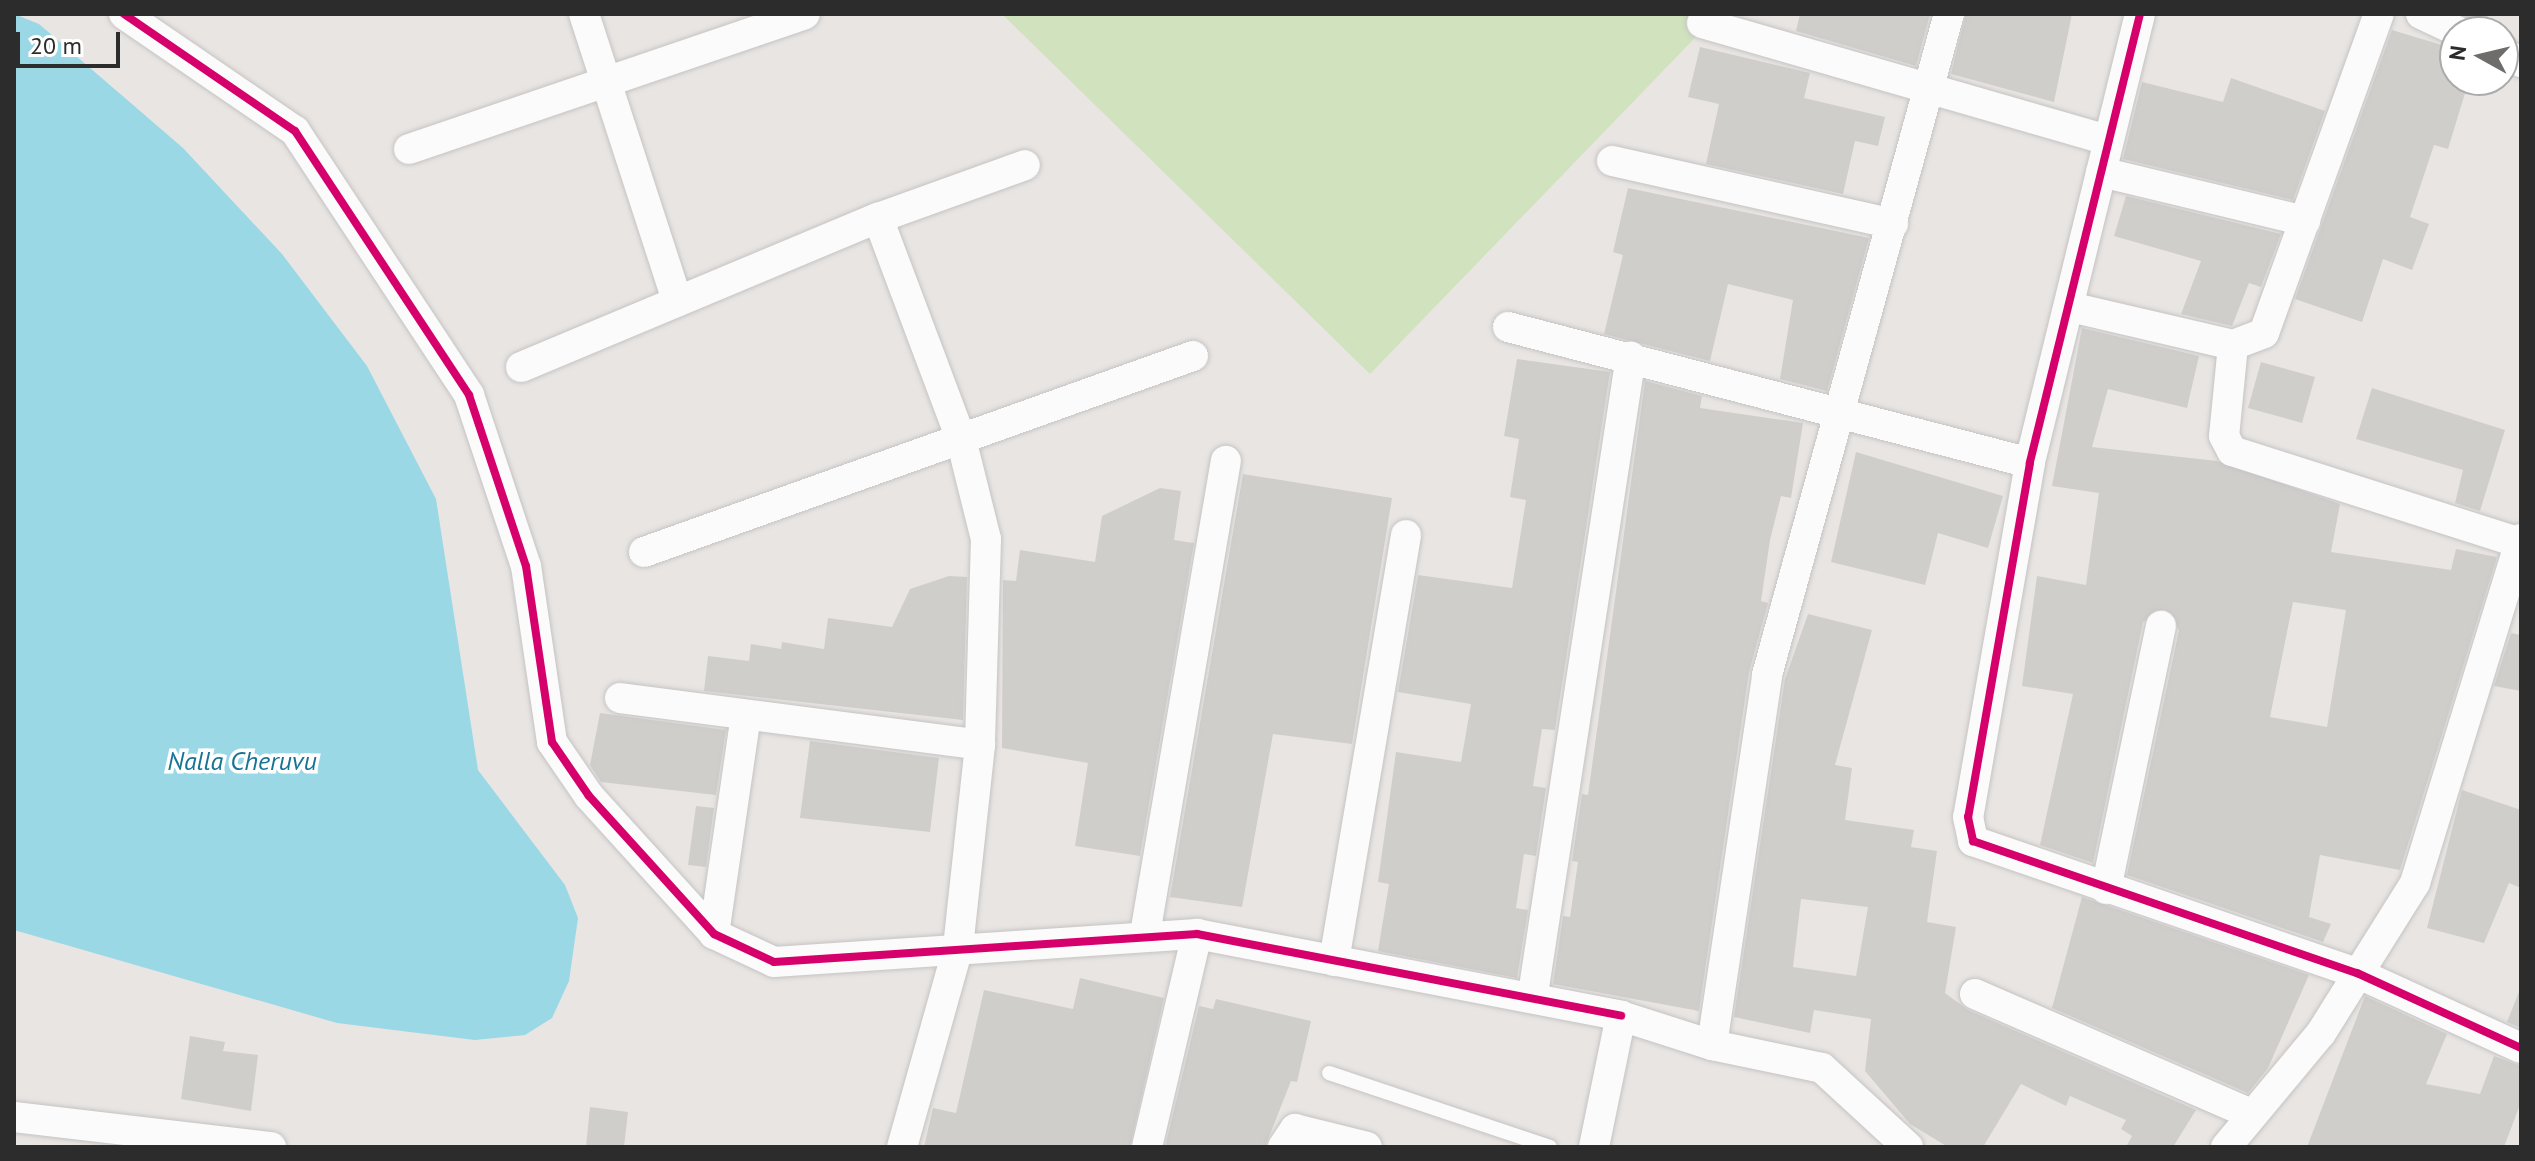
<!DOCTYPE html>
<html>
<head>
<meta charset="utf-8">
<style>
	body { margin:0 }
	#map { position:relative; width:2535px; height:1161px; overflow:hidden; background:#e9e5e2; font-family:"PT Sans",sans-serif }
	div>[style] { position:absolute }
	.green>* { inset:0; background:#d0e2be }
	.water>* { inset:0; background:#9bd8e5 }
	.building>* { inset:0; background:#d0cecb }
	.roads { filter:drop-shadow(0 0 2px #c5c4c4) drop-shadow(0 0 2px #c5c4c4) }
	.service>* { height:14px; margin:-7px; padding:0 7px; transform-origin:7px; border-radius:7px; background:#fcfbfb }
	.minor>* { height:30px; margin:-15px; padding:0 15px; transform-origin:15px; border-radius:15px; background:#fcfbfb }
	.cycleway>* { height:8px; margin:-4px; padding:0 4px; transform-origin:4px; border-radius:4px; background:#d6006c }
	span { translate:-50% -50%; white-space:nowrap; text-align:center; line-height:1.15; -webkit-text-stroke:7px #fff; paint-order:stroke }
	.water-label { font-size:26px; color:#177494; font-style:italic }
	.frame { position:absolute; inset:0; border:16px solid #2c2c2c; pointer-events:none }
	.north { position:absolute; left:2439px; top:16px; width:80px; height:80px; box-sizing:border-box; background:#fff; border:2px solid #ababab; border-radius:50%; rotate:278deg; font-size:22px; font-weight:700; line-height:32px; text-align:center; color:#2c2c2c }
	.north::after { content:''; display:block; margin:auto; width:28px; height:36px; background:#6e6d6c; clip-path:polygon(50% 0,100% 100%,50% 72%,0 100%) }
	.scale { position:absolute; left:16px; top:32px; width:104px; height:36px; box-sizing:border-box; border:4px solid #2c2c2c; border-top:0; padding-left:10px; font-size:24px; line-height:28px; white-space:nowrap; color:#2c2c2c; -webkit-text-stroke:6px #fff; paint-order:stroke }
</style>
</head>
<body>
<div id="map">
	<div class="green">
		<div style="clip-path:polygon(1002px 14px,1718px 14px,1370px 374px)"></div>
	</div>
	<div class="water">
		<div style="clip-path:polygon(14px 14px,39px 24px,183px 148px,282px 254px,367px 366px,436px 499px,478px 770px,565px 885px,578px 918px,569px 981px,552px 1018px,525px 1035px,475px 1040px,337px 1023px,14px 930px)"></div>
	</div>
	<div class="building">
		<div style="clip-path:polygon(1800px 14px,1930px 14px,1916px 66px,1796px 31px)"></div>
		<div style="clip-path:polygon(1966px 14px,2072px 14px,2054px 102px,1951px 74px)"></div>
		<div style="clip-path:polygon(2463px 14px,2489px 14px,2482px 32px)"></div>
		<div style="clip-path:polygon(2392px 30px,2455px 49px,2455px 80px,2469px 80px,2448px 149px,2434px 145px,2410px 217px,2429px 224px,2412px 270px,2383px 259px,2362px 322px,2295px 299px)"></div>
		<div style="clip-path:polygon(1700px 47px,1810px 73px,1804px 98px,1885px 117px,1878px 146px,1855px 141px,1843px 194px,1706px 164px,1719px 104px,1688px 97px)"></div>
		<div style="clip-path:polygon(2231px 78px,2325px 111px,2293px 200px,2123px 159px,2142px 82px,2223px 102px)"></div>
		<div style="clip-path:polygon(1628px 188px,1869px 238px,1827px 391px,1780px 379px,1793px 300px,1728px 284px,1710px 361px,1604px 334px,1623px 255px,1613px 252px)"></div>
		<div style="clip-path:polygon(2126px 196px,2281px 234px,2261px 287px,2249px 283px,2232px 326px,2181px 314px,2201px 261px,2114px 236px)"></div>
		<div style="clip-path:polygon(evenodd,2082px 328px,2199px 356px,2187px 408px,2108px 389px,2092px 447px,2217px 461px,2340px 504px,2331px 552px,2451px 570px,2456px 549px,2497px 557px,2400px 870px,2320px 855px,2309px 917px,2331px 924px,2323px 942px,2127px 875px,2179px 630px,2165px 609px,2143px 622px,2093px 863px,2040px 845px,2073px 694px,2022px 686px,2037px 576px,2086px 585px,2099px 493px,2052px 486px,2082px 328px,2293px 602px,2346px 610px,2327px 727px,2270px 717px,2293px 602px)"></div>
		<div style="clip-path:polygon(1517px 359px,1610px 372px,1555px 730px,1542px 729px,1533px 786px,1546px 788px,1536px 856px,1524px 854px,1516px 908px,1528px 910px,1517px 978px,1378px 951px,1389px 884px,1378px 882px,1396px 752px,1461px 762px,1471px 704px,1398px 692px,1418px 575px,1512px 588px,1526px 500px,1510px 497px,1519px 439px,1504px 436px)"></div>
		<div style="clip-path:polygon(2261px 362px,2315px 377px,2302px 423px,2248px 408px)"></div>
		<div style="clip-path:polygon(1645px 381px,1702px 396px,1700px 408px,1803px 423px,1791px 498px,1781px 496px,1770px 540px,1761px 601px,1768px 603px,1749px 672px,1699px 1011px,1553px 984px,1563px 916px,1570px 917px,1578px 862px,1572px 861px,1582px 794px,1588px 795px)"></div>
		<div style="clip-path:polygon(2372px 388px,2505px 430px,2480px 511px,2455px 503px,2463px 470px,2356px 439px)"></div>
		<div style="clip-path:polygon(1856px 452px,2003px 496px,1988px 548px,1938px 533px,1925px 585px,1831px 562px)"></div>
		<div style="clip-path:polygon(1243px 474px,1392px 498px,1352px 744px,1273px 734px,1242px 907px,1170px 897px)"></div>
		<div style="clip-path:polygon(1160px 488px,1181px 491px,1174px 540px,1194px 543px,1140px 856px,1075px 846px,1088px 763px,1002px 748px,1003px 580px,1016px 581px,1020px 550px,1095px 562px,1102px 516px)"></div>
		<div style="clip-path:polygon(949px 576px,967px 577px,963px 720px,704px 691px,708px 656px,749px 661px,751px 644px,781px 649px,782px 642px,824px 649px,828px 618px,892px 627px,910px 589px)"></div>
		<div style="clip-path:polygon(evenodd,1808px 614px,1872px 630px,1835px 765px,1852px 768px,1845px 820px,1914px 830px,1911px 847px,1937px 851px,1927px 922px,1956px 927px,1945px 993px,1968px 1010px,2196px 1110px,2173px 1147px,2126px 1147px,2132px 1136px,2121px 1129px,2126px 1120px,2070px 1096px,2066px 1106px,2021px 1084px,1983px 1147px,1948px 1147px,1910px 1124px,1865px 1071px,1871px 1019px,1814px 1010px,1810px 1033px,1734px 1017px,1785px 679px,1808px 614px,1801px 899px,1868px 907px,1856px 976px,1793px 967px,1801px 899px)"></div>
		<div style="clip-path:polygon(2511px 633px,2521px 635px,2521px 691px,2494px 686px)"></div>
		<div style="clip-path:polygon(600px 713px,726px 730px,716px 795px,601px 782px,590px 765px)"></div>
		<div style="clip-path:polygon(810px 741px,939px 758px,930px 832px,800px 818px)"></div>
		<div style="clip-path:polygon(2462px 790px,2521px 810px,2521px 888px,2509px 883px,2484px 943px,2427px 928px)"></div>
		<div style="clip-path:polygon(696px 806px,714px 808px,706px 867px,688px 865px)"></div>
		<div style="clip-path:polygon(2082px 897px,2309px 975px,2268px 1068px,2248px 1093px,2052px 1008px)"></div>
		<div style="clip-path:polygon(1080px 978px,1164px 998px,1130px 1147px,924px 1147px,933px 1108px,956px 1113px,984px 990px,1073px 1009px)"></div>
		<div style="clip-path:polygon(2519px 992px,2521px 992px,2521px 1028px,2507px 1022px)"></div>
		<div style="clip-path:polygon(2365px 996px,2447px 1034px,2426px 1084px,2480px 1094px,2494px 1056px,2521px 1066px,2521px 1102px,2504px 1147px,2307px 1147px)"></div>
		<div style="clip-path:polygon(1216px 999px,1311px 1021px,1297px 1082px,1291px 1081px,1265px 1147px,1165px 1147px,1199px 1006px,1213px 1009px)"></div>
		<div style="clip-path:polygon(190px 1036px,225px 1042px,223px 1051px,258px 1055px,251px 1111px,181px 1099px)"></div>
		<div style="clip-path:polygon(590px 1107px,628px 1112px,624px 1147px,586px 1147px)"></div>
	</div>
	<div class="roads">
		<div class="service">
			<div style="left:1329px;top:1073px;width:233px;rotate:18.5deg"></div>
		</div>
		<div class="minor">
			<div style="left:124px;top:14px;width:207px;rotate:34.4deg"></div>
			<div style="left:295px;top:131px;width:316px;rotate:56.6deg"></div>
			<div style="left:469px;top:395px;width:180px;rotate:71.6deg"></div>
			<div style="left:526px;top:566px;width:178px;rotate:81.6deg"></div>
			<div style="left:552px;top:742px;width:65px;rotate:55.6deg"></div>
			<div style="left:589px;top:796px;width:186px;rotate:47.8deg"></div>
			<div style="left:714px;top:934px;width:66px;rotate:25deg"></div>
			<div style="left:774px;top:962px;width:424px;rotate:-3.8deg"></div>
			<div style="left:1197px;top:934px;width:432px;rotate:10.9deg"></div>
			<div style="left:584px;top:14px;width:301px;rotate:72deg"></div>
			<div style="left:2140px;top:14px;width:462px;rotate:103.8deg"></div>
			<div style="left:2030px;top:463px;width:359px;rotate:99.9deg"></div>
			<div style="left:1968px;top:817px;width:25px;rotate:78deg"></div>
			<div style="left:1973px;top:841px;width:406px;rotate:19deg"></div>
			<div style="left:2357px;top:973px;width:180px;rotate:24.6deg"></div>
			<div style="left:2421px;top:14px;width:42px;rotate:25.3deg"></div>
			<div style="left:1702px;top:23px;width:422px;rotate:16.1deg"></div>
			<div style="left:2503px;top:53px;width:20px;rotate:27deg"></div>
			<div style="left:409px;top:149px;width:418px;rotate:-18.8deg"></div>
			<div style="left:1612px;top:161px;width:288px;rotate:12.6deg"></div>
			<div style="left:2101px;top:172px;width:210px;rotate:13.5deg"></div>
			<div style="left:878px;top:218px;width:236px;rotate:69.4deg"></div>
			<div style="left:961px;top:439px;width:103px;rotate:76deg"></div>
			<div style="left:986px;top:539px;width:206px;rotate:91.7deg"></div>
			<div style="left:2070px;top:307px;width:167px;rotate:13.1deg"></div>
			<div style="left:2233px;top:345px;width:33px;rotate:-21deg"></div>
			<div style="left:2264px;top:333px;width:339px;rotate:-70.2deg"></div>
			<div style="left:1508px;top:327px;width:539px;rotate:14.6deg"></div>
			<div style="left:2233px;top:345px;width:91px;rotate:95.6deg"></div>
			<div style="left:2224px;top:436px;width:17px;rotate:62deg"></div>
			<div style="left:2232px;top:451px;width:302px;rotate:17.7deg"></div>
			<div style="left:521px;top:367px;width:387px;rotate:-22.7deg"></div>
			<div style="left:878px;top:218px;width:156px;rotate:-19.8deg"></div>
			<div style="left:644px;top:552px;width:583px;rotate:-19.65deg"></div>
			<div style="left:620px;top:698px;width:363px;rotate:7.4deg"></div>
			<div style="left:980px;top:745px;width:204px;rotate:96.2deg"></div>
			<div style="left:958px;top:948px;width:207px;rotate:105.7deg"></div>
			<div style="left:2106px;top:889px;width:269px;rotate:-78.2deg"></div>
			<div style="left:714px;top:934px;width:221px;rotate:-81.7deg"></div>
			<div style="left:1145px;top:934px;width:480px;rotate:-80.3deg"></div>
			<div style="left:1334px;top:961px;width:432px;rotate:-80.4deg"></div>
			<div style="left:1533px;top:994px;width:645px;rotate:-81.27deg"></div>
			<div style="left:1975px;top:994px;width:301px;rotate:23.5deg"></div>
			<div style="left:1712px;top:1045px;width:374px;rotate:-81.5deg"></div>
			<div style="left:1767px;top:675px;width:686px;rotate:-74.61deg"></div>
			<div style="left:14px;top:1117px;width:259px;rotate:6.7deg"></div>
			<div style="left:1147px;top:1147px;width:219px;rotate:-76.8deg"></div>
			<div style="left:1283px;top:1147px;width:22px;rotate:-56deg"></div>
			<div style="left:1295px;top:1129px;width:74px;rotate:14deg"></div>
			<div style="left:1594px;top:1147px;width:134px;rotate:-78.4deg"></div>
			<div style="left:1621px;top:1016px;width:96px;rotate:17.7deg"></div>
			<div style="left:1712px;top:1045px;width:112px;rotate:11.8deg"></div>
			<div style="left:1822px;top:1068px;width:117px;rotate:42.6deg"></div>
			<div style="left:2226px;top:1147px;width:148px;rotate:-50.2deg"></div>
			<div style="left:2321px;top:1033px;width:177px;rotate:-57.9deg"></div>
			<div style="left:2415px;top:883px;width:360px;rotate:-72.9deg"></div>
		</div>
	</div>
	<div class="cycleway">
		<div style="left:124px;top:14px;width:207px;rotate:34.4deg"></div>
		<div style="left:295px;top:131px;width:316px;rotate:56.6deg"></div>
		<div style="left:469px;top:395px;width:180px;rotate:71.6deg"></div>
		<div style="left:526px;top:566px;width:178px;rotate:81.6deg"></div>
		<div style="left:552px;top:742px;width:65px;rotate:55.6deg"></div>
		<div style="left:589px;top:796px;width:186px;rotate:47.8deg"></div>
		<div style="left:714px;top:934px;width:66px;rotate:25deg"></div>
		<div style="left:774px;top:962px;width:424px;rotate:-3.8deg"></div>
		<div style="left:1197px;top:934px;width:432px;rotate:10.9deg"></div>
		<div style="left:2140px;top:14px;width:462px;rotate:103.8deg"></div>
		<div style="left:2030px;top:463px;width:359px;rotate:99.9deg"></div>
		<div style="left:1968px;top:817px;width:25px;rotate:78deg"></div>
		<div style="left:1973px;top:841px;width:406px;rotate:19deg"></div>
		<div style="left:2357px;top:973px;width:180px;rotate:24.6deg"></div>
	</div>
	<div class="water-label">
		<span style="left:242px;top:761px">Nalla Cheruvu</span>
	</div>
	<div class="frame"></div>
	<div class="north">N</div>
	<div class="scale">20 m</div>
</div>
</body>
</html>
